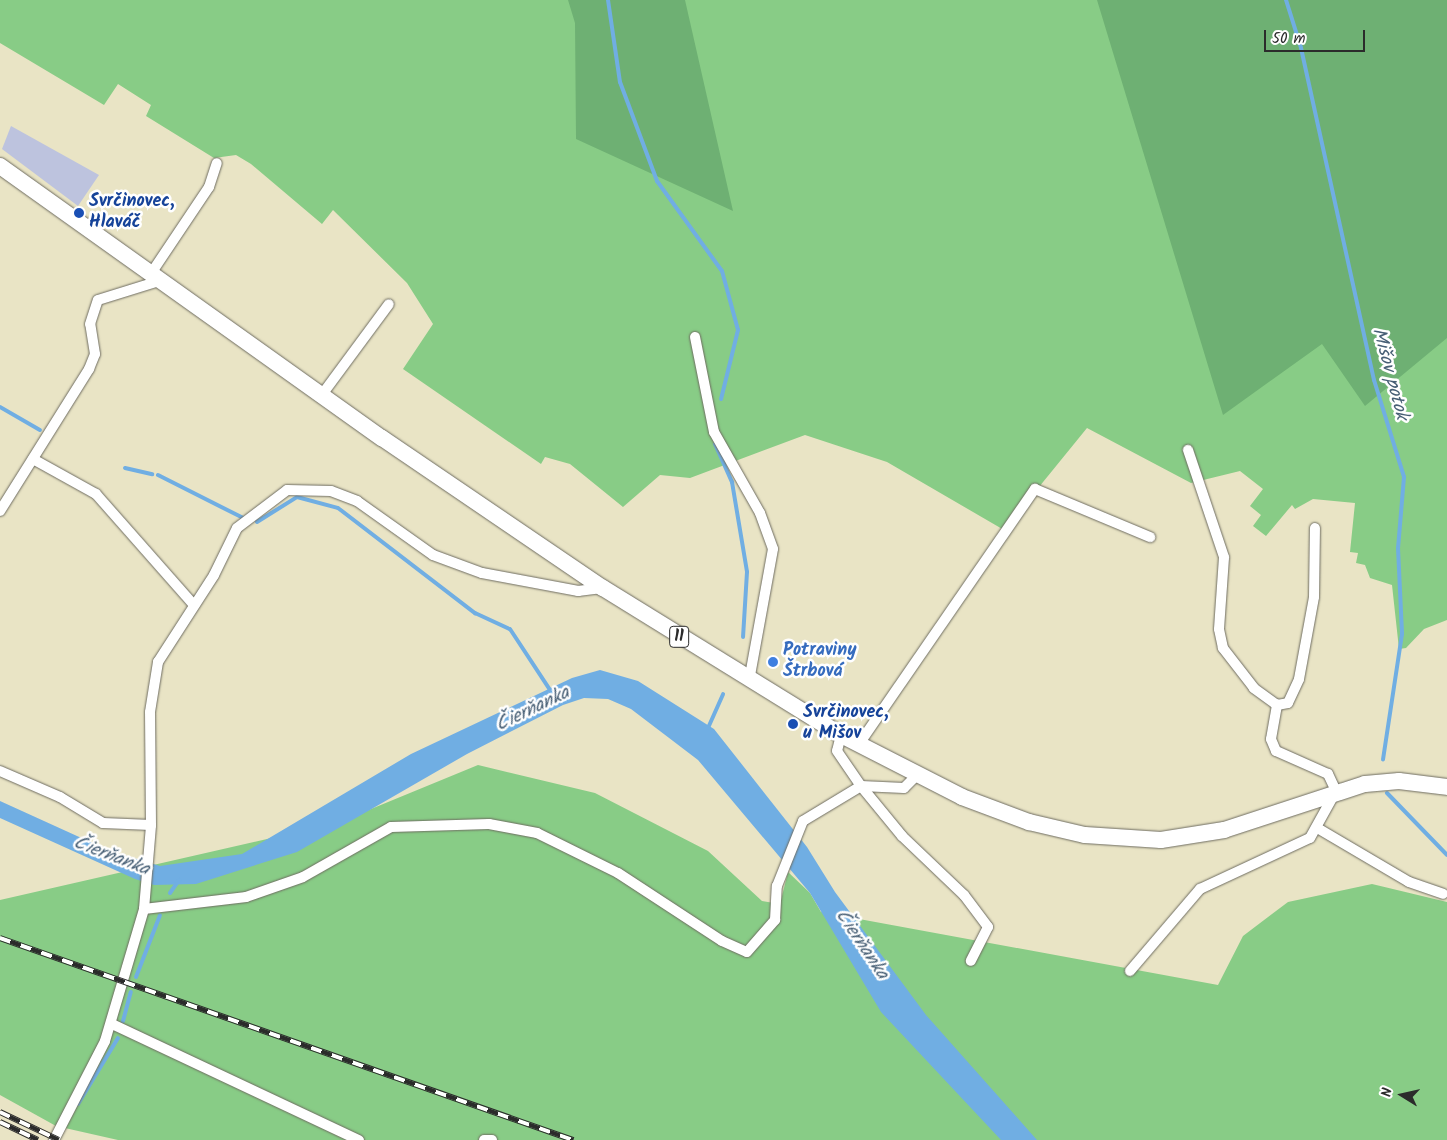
<!DOCTYPE html>
<html>
<head>
<meta charset="utf-8">
<style>
	body { margin:0 }
	#map { position:relative; width:1447px; height:1140px; overflow:hidden; background:#e9e4c5; font-family:Kalam,sans-serif }
	div>[style] { position:absolute }
	.industrial>* { inset:0; background:#bdc3de }
	.green>* { inset:0; background:#88cc86 }
	.forest>* { inset:0; background:#6eb073 }
	.water>* { inset:0; background:#70aee3 }
	.stream>* { height:4px; margin:-2px; padding:0 2px; transform-origin:2px; border-radius:2px; background:#70aee3 }
	.roads { filter:drop-shadow(0 0 1px #6e6c61) drop-shadow(0 0 1px #6e6c61) }
	.street>* { height:10px; margin:-5px; padding:0 5px; transform-origin:5px; border-radius:5px; background:#fff }
	.primary>* { height:16px; margin:-8px; padding:0 8px; transform-origin:8px; border-radius:8px; background:#fff }
	.rail>* { height:5.5px; margin-top:-2.75px; transform-origin:0; background:repeating-linear-gradient(90deg,#fff 0 11px,#2b2b2b 0 22px); box-sizing:border-box; border-block:1px solid #2b2b2b }
	.dots>* { width:14px; height:14px; translate:-50% -50%; box-sizing:border-box; border:2px solid #fff; border-radius:50% }
	span { translate:-50% -50%; white-space:nowrap; text-align:center; line-height:1.15; -webkit-text-stroke:5px #fff; paint-order:stroke }
	.shield-label span { padding:1px 4px; background:#fff; border:1px solid; border-radius:4px; -webkit-text-stroke-width:0 }
	.shield-label { font-size:16px; color:#2b2b2b; font-weight:700 }
	.transit-label { font-size:18px; color:#164399; font-weight:700 }
	.left { translate:0 -50%; text-align:left }
	.shop-label { font-size:18px; color:#366cbe; font-weight:700 }
	.water-label { font-size:19px; color:#475f75; font-style:italic }
	.north { position:absolute; left:1377px; top:1070px; width:50px; height:50px; -webkit-text-stroke:4px #fff; paint-order:stroke; rotate:280deg; font-size:14px; font-weight:700; line-height:20px; text-align:center; color:#2b2b2b }
	.north::after { content:''; display:block; margin:auto; width:18px; height:22px; background:#2b2b2b; clip-path:polygon(50% 0,100% 100%,50% 72%,0 100%) }
	.scale { position:absolute; left:1264px; top:30px; width:101px; height:22px; box-sizing:border-box; border:2px solid #2b2b2b; border-top:0; padding-left:6px; font-size:15px; line-height:18px; white-space:nowrap; color:#2b2b2b; -webkit-text-stroke:4px #fff; paint-order:stroke }
</style>
</head>
<body>
<div id="map">
	<div class="industrial">
		<div style="clip-path:polygon(11px 126px,99px 175px,78px 206px,2px 149px)"></div>
	</div>
	<div class="green">
		<div style="clip-path:polygon(0 0,1447px 0,1447px 620px,1424px 629px,1406px 648px,1399px 649px,1392px 585px,1370px 578px,1365px 565px,1356px 563px,1358px 553px,1350px 552px,1355px 503px,1313px 499px,1295px 509px,1292px 505px,1266px 536px,1253px 526px,1261px 515px,1250px 506px,1263px 489px,1240px 471px,1191px 483px,1087px 428px,1004px 530px,887px 462px,805px 435px,690px 478px,660px 475px,623px 507px,570px 464px,545px 457px,541px 464px,403px 369px,433px 324px,407px 283px,333px 210px,322px 224px,251px 164px,236px 155px,214px 158px,146px 116px,151px 105px,118px 84px,104px 105px,0 43px)"></div>
		<div style="clip-path:polygon(478px 765px,595px 793px,708px 851px,762px 901px,780px 904px,788px 872px,810px 893px,821px 912px,1218px 985px,1243px 936px,1288px 902px,1372px 884px,1447px 902px,1447px 1140px,118px 1140px,56px 1126px,0 1095px,0 900px,337px 823px)"></div>
	</div>
	<div class="forest">
		<div style="clip-path:polygon(568px 0,685px 0,733px 211px,576px 139px,575px 23px)"></div>
		<div style="clip-path:polygon(1097px 0,1447px 0,1447px 338px,1365px 406px,1322px 344px,1223px 415px)"></div>
	</div>
	<div class="water">
		<div style="clip-path:polygon(600px 670px,638px 681px,714px 729px,807px 847px,835px 892px,926px 1015px,1037px 1140px,1001px 1140px,881px 1012px,810px 893px,698px 760px,631px 709px,608px 699px,584px 698px,563px 705px,467px 754px,297px 852px,196px 884px,154px 885px,135px 879px,0 818px,0 801px,110px 851px,160px 866px,242px 854px,411px 754px,572px 678px)"></div>
	</div>
	<div class="stream">
		<div style="left:608px;top:0;width:83px;rotate:81.7deg"></div>
		<div style="left:620px;top:82px;width:106px;rotate:69.5deg"></div>
		<div style="left:657px;top:181px;width:111px;rotate:54.2deg"></div>
		<div style="left:722px;top:271px;width:61px;rotate:74.8deg"></div>
		<div style="left:738px;top:330px;width:71px;rotate:103.8deg"></div>
		<div style="left:1286px;top:0;width:50px;rotate:72.6deg"></div>
		<div style="left:1301px;top:48px;width:340px;rotate:77.6deg"></div>
		<div style="left:1374px;top:380px;width:102px;rotate:72.8deg"></div>
		<div style="left:1404px;top:477px;width:71px;rotate:94.8deg"></div>
		<div style="left:1398px;top:548px;width:86px;rotate:87.3deg"></div>
		<div style="left:1402px;top:634px;width:127px;rotate:98.6deg"></div>
		<div style="left:0;top:407px;width:46px;rotate:29.9deg"></div>
		<div style="left:715px;top:444px;width:42px;rotate:65.9deg"></div>
		<div style="left:732px;top:482px;width:91px;rotate:80.5deg"></div>
		<div style="left:747px;top:572px;width:65px;rotate:93.5deg"></div>
		<div style="left:125px;top:468px;width:28px;rotate:13deg"></div>
		<div style="left:158px;top:475px;width:95px;rotate:26.8deg"></div>
		<div style="left:257px;top:522px;width:47px;rotate:-32deg"></div>
		<div style="left:297px;top:497px;width:42px;rotate:15deg"></div>
		<div style="left:338px;top:508px;width:173px;rotate:37.5deg"></div>
		<div style="left:475px;top:613px;width:38px;rotate:25deg"></div>
		<div style="left:510px;top:629px;width:77px;rotate:56.7deg"></div>
		<div style="left:708px;top:728px;width:37px;rotate:-66deg"></div>
		<div style="left:1387px;top:793px;width:86px;rotate:45.9deg"></div>
		<div style="left:170px;top:893px;width:16px;rotate:-55deg"></div>
		<div style="left:136px;top:977px;width:66px;rotate:-68.8deg"></div>
		<div style="left:123px;top:1021px;width:30px;rotate:-75deg"></div>
		<div style="left:78px;top:1104px;width:77px;rotate:-58.8deg"></div>
	</div>
	<div class="roads">
		<div class="street">
			<div style="left:150px;top:275px;width:106px;rotate:-56.2deg"></div>
			<div style="left:209px;top:187px;width:25px;rotate:-72deg"></div>
			<div style="left:695px;top:337px;width:97px;rotate:78.7deg"></div>
			<div style="left:714px;top:432px;width:93px;rotate:60.4deg"></div>
			<div style="left:760px;top:513px;width:38px;rotate:70deg"></div>
			<div style="left:773px;top:549px;width:134px;rotate:100.3deg"></div>
			<div style="left:321px;top:396px;width:114px;rotate:-53.5deg"></div>
			<div style="left:33px;top:459px;width:72px;rotate:29.1deg"></div>
			<div style="left:96px;top:494px;width:148px;rotate:48.6deg"></div>
			<div style="left:0;top:511px;width:168px;rotate:-57.9deg"></div>
			<div style="left:89px;top:369px;width:16px;rotate:-68deg"></div>
			<div style="left:95px;top:354px;width:30px;rotate:-99deg"></div>
			<div style="left:90px;top:324px;width:25px;rotate:-72deg"></div>
			<div style="left:98px;top:300px;width:64px;rotate:-17.3deg"></div>
			<div style="left:1277px;top:705px;width:11px;rotate:-10deg"></div>
			<div style="left:1288px;top:703px;width:26px;rotate:-65deg"></div>
			<div style="left:1299px;top:679px;width:83px;rotate:-79.6deg"></div>
			<div style="left:1314px;top:597px;width:69px;rotate:-89.2deg"></div>
			<div style="left:841px;top:735px;width:16px;rotate:104deg"></div>
			<div style="left:837px;top:751px;width:42px;rotate:55.6deg"></div>
			<div style="left:861px;top:786px;width:65px;rotate:50.6deg"></div>
			<div style="left:902px;top:836px;width:86px;rotate:43.6deg"></div>
			<div style="left:964px;top:895px;width:40px;rotate:53deg"></div>
			<div style="left:988px;top:927px;width:38px;rotate:117deg"></div>
			<div style="left:859px;top:744px;width:310px;rotate:-55.4deg"></div>
			<div style="left:1035px;top:489px;width:125px;rotate:22.7deg"></div>
			<div style="left:0;top:771px;width:65px;rotate:23.4deg"></div>
			<div style="left:60px;top:797px;width:50px;rotate:31.2deg"></div>
			<div style="left:103px;top:823px;width:48px;rotate:2.4deg"></div>
			<div style="left:1319px;top:829px;width:104px;rotate:30.5deg"></div>
			<div style="left:1409px;top:882px;width:36px;rotate:19deg"></div>
			<div style="left:144px;top:909px;width:103px;rotate:-6.7deg"></div>
			<div style="left:246px;top:897px;width:60px;rotate:-19.3deg"></div>
			<div style="left:303px;top:877px;width:101px;rotate:-29.6deg"></div>
			<div style="left:391px;top:827px;width:98px;rotate:-1.8deg"></div>
			<div style="left:489px;top:824px;width:49px;rotate:10.6deg"></div>
			<div style="left:537px;top:833px;width:90px;rotate:26.3deg"></div>
			<div style="left:618px;top:873px;width:124px;rotate:33.2deg"></div>
			<div style="left:722px;top:941px;width:27px;rotate:24deg"></div>
			<div style="left:747px;top:952px;width:43px;rotate:-48.8deg"></div>
			<div style="left:775px;top:920px;width:34px;rotate:-87deg"></div>
			<div style="left:777px;top:886px;width:70px;rotate:-68.2deg"></div>
			<div style="left:803px;top:821px;width:68px;rotate:-31.1deg"></div>
			<div style="left:861px;top:786px;width:43px;rotate:2.7deg"></div>
			<div style="left:904px;top:788px;width:18px;rotate:-45deg"></div>
			<div style="left:1130px;top:971px;width:108px;rotate:-49.5deg"></div>
			<div style="left:1200px;top:889px;width:121px;rotate:-24.9deg"></div>
			<div style="left:1310px;top:838px;width:54px;rotate:-61deg"></div>
			<div style="left:1336px;top:791px;width:19px;rotate:-115deg"></div>
			<div style="left:1328px;top:774px;width:57px;rotate:-156.1deg"></div>
			<div style="left:1276px;top:751px;width:13px;rotate:-113deg"></div>
			<div style="left:1271px;top:739px;width:35px;rotate:-80deg"></div>
			<div style="left:1277px;top:705px;width:29px;rotate:-144deg"></div>
			<div style="left:1254px;top:688px;width:51px;rotate:-127.8deg"></div>
			<div style="left:1223px;top:648px;width:19px;rotate:-102deg"></div>
			<div style="left:1219px;top:629px;width:72px;rotate:-86deg"></div>
			<div style="left:1224px;top:557px;width:113px;rotate:-108.6deg"></div>
			<div style="left:112px;top:1024px;width:273px;rotate:25.2deg"></div>
			<div style="left:54px;top:1140px;width:111px;rotate:-62.7deg"></div>
			<div style="left:105px;top:1041px;width:138px;rotate:-73.5deg"></div>
			<div style="left:144px;top:909px;width:84px;rotate:-85.2deg"></div>
			<div style="left:151px;top:825px;width:113px;rotate:-90.5deg"></div>
			<div style="left:150px;top:712px;width:51px;rotate:-80.9deg"></div>
			<div style="left:158px;top:662px;width:103px;rotate:-57.2deg"></div>
			<div style="left:214px;top:575px;width:52px;rotate:-63.9deg"></div>
			<div style="left:237px;top:528px;width:63px;rotate:-37.2deg"></div>
			<div style="left:287px;top:490px;width:44px;rotate:1.3deg"></div>
			<div style="left:331px;top:491px;width:28px;rotate:21deg"></div>
			<div style="left:357px;top:501px;width:93px;rotate:35.4deg"></div>
			<div style="left:433px;top:555px;width:52px;rotate:20.2deg"></div>
			<div style="left:482px;top:573px;width:98px;rotate:10.6deg"></div>
			<div style="left:578px;top:591px;width:24px;rotate:-7deg"></div>
			<div style="left:484px;top:1140px;width:8px"></div>
		</div>
		<div class="primary">
			<div style="left:0;top:166px;width:469px;rotate:35.5deg"></div>
			<div style="left:382px;top:438px;width:267px;rotate:34.2deg"></div>
			<div style="left:603px;top:588px;width:280px;rotate:31.7deg"></div>
			<div style="left:841px;top:735px;width:136px;rotate:27.1deg"></div>
			<div style="left:962px;top:797px;width:72px;rotate:20.5deg"></div>
			<div style="left:1029px;top:822px;width:57px;rotate:13.1deg"></div>
			<div style="left:1085px;top:835px;width:76px;rotate:3.8deg"></div>
			<div style="left:1161px;top:840px;width:64px;rotate:-9deg"></div>
			<div style="left:1224px;top:830px;width:148px;rotate:-18.1deg"></div>
			<div style="left:1365px;top:784px;width:34px;rotate:-5deg"></div>
			<div style="left:1399px;top:781px;width:48px;rotate:7.1deg"></div>
		</div>
	</div>
	<div class="rail">
		<div style="left:0;top:938px;width:608px;rotate:19.42deg"></div>
		<div style="left:0;top:1112px;width:65px;rotate:25.4deg"></div>
		<div style="left:0;top:1122px;width:42px;rotate:25.3deg"></div>
	</div>
	<div class="dots">
		<div style="left:79px;top:213px;background:#1a4fb4"></div>
		<div style="left:773px;top:662px;background:#3f7fe0"></div>
		<div style="left:793px;top:724px;background:#1a4fb4"></div>
	</div>
	<div class="shield-label">
		<span style="left:679px;top:637px">11</span>
	</div>
	<div class="transit-label">
		<span class="left" style="left:89px;top:213px">Svrčinovec,<br>Hlaváč</span>
		<span class="left" style="left:803px;top:724px">Svrčinovec,<br>u Mišov</span>
	</div>
	<div class="shop-label">
		<span class="left" style="left:783px;top:662px">Potraviny<br>Štrbová</span>
	</div>
	<div class="water-label">
		<span style="left:1389px;top:374px;rotate:75deg">Mišov potok</span>
		<span style="left:533px;top:710px;rotate:-26deg">Čierňanka</span>
		<span style="left:111px;top:857px;rotate:21deg">Čierňanka</span>
		<span style="left:861px;top:945px;rotate:56deg">Čierňanka</span>
	</div>
	<div class="north">N</div>
	<div class="scale">50 m</div>
</div>
</body>
</html>
